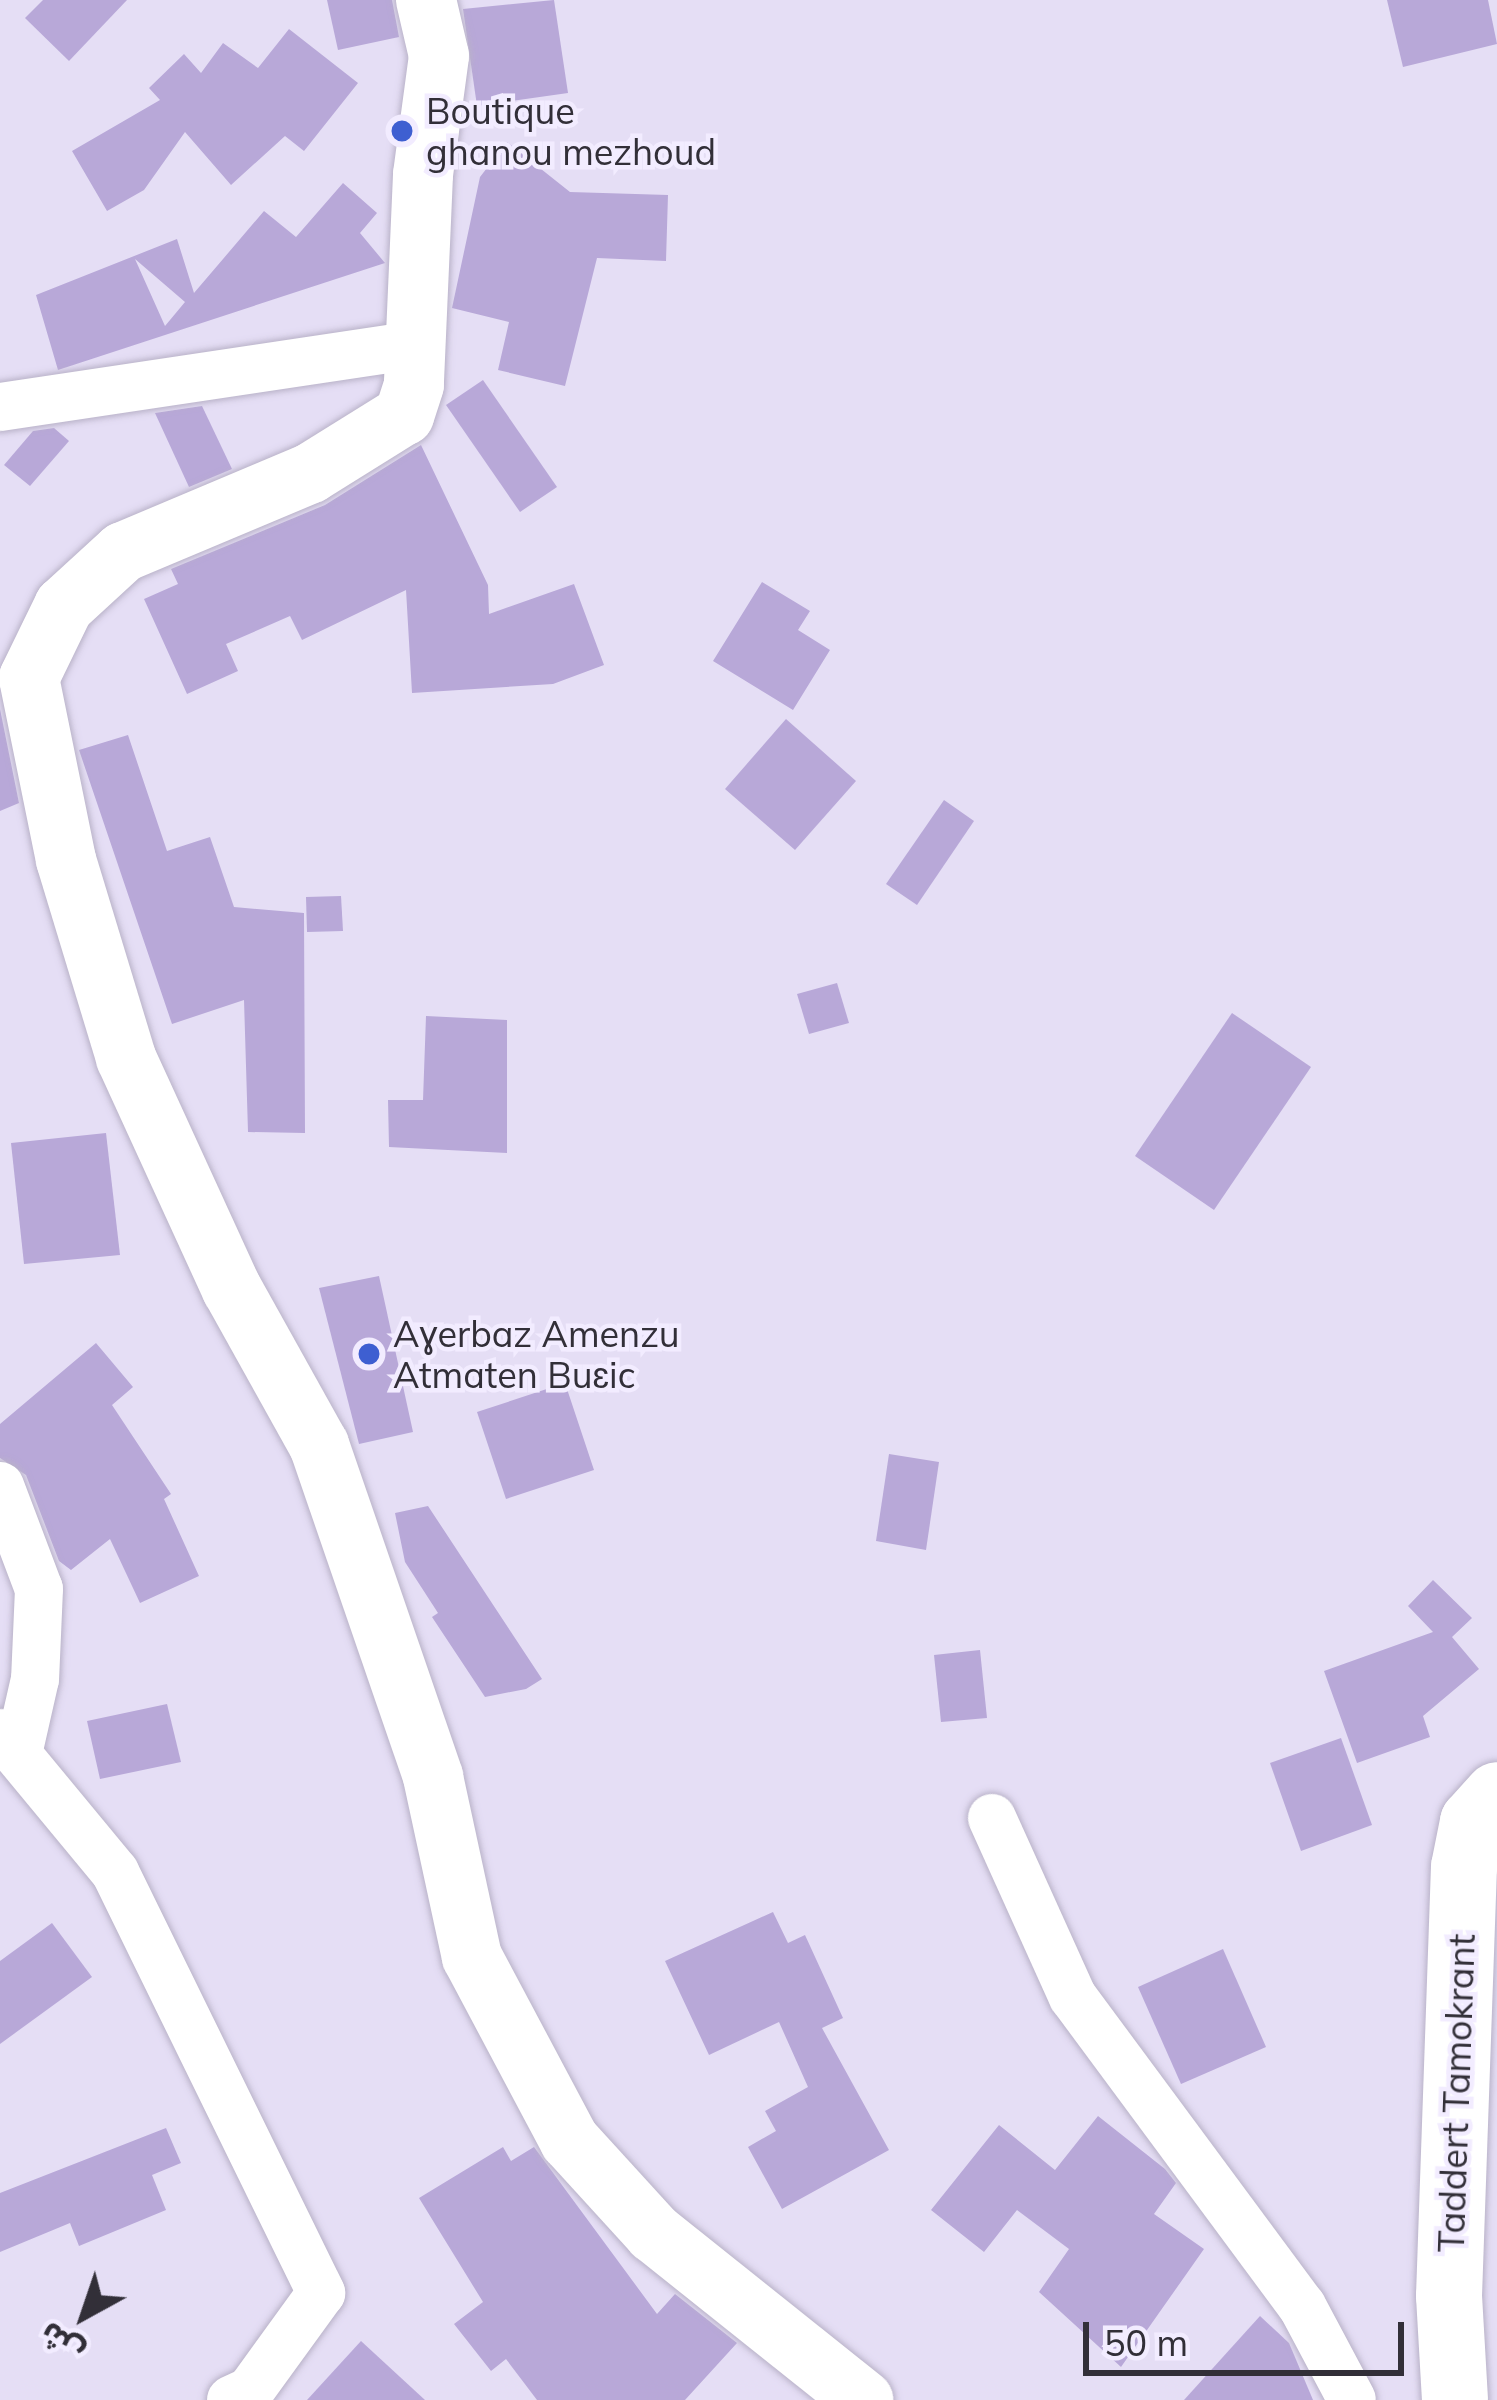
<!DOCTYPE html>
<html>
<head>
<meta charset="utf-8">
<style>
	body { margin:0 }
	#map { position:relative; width:1497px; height:2400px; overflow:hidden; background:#e5def5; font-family:Mulish,"Noto Sans Arabic",sans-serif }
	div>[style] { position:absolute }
	.building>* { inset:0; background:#b8a8d8 }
	.roads { filter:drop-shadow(0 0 3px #b9b2c8) drop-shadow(0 0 3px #b9b2c8) }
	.minor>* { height:48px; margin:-24px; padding:0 24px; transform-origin:24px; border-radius:24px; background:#fff }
	.tertiary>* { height:60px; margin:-30px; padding:0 30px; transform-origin:30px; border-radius:30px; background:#fff }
	.secondary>* { height:66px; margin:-33px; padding:0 33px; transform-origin:33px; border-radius:33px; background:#fff }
	.dots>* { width:33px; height:33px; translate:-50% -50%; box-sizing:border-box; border:6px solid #f2ecff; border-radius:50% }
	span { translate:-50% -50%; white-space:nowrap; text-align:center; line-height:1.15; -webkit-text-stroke:9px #f2ecff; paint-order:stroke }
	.poi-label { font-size:36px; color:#322f38 }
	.left { translate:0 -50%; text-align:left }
	.street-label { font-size:36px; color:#322f38 }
	.north { position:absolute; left:24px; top:2256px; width:120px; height:120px; -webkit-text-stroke:9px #f2ecff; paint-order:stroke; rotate:220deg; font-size:33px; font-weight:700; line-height:48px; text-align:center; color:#322f38 }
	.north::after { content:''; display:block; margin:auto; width:42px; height:54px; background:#322f38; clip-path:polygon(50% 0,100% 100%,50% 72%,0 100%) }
	.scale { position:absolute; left:1083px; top:2322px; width:321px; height:54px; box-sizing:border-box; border:6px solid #322f38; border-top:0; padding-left:15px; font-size:36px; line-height:42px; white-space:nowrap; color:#322f38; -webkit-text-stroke:9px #f2ecff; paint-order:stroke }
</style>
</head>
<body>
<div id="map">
	<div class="building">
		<div style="clip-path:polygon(43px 0,127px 0,69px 61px,25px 18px)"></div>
		<div style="clip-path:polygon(327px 0,392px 0,399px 37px,338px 50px)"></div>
		<div style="clip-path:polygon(554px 0,568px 93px,477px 106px,463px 9px)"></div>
		<div style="clip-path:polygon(1387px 0,1488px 0,1497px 44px,1403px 67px)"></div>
		<div style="clip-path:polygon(289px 29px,358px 83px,304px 151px,285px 136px,231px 185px,185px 132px,144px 190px,107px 211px,72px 151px,160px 100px,149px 88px,184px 54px,201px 73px,223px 43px,258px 68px)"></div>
		<div style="clip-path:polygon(507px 142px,570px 192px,668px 195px,666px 261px,597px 258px,565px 386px,498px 370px,509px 322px,452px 308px,480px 177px)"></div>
		<div style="clip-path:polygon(evenodd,343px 183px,377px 213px,360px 233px,385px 263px,58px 370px,36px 295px,177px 239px,194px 293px,264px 211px,296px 237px,343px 183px,135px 259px,185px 302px,165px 326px,135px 259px)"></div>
		<div style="clip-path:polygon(483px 380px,557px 487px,520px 512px,446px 405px)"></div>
		<div style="clip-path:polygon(202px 406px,232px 469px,189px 487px,155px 413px)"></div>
		<div style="clip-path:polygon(54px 428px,69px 441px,30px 486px,4px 465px,33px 431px)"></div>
		<div style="clip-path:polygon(421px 445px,488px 585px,489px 614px,574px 584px,604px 665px,553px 684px,412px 693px,406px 590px,302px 640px,290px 616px,226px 644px,238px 671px,187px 694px,144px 599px,178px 584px,171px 569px,325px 505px)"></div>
		<div style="clip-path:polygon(762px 582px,810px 611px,798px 630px,830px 650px,793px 710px,713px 661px)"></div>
		<div style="clip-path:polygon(0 709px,19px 803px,0 811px)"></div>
		<div style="clip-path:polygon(786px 719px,856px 781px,795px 850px,725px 789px)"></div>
		<div style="clip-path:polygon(128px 735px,167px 851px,210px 837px,234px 907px,304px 913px,305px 1133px,248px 1132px,244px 1000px,172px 1024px,79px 750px)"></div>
		<div style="clip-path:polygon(944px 800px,974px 821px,917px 905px,886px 884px)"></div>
		<div style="clip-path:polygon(341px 896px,343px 931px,307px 932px,306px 897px)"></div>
		<div style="clip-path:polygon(837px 983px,849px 1023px,809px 1034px,797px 994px)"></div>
		<div style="clip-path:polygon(1232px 1013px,1311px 1067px,1214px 1210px,1135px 1156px)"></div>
		<div style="clip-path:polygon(426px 1016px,507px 1020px,507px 1153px,389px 1147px,388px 1100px,423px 1100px)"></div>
		<div style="clip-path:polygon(106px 1133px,120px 1255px,24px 1264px,11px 1143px)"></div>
		<div style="clip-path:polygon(379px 1276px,413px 1432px,359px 1444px,319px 1288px)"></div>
		<div style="clip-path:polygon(96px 1343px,133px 1387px,112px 1405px,171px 1494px,164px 1499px,199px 1576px,140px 1603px,110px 1539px,71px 1570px,59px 1561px,26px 1475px,0 1458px,0 1424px)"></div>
		<div style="clip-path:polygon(565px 1383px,594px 1470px,506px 1499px,477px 1412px)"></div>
		<div style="clip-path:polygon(889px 1454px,939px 1462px,926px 1550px,876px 1541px)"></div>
		<div style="clip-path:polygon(428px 1506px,542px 1679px,526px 1689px,485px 1697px,432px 1617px,438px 1613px,405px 1562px,395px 1513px)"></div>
		<div style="clip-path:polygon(1433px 1580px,1472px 1618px,1452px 1637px,1479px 1669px,1423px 1716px,1430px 1737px,1357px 1763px,1324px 1671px,1433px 1632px,1408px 1606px)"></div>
		<div style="clip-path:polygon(980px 1650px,987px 1718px,941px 1722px,934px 1655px)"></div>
		<div style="clip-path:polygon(167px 1704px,181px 1762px,100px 1779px,87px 1721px)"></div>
		<div style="clip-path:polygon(1341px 1738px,1372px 1825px,1301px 1851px,1270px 1763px)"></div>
		<div style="clip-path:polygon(773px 1912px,788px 1943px,805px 1935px,843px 2018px,822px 2028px,889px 2150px,782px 2209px,748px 2147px,776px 2131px,765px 2111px,808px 2087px,779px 2022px,709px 2055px,665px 1961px)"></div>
		<div style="clip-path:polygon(52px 1923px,92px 1977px,0 2044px,0 1961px)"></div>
		<div style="clip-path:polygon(1223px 1949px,1266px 2047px,1181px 2084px,1138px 1987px)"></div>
		<div style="clip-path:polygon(1098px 2116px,1165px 2169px,1176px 2183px,1154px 2214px,1204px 2249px,1121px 2367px,1039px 2292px,1069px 2249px,1017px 2210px,984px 2252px,931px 2210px,999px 2125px,1055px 2170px)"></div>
		<div style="clip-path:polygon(166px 2128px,181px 2163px,152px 2175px,166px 2210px,79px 2246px,70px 2223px,0 2252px,0 2193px)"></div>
		<div style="clip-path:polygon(503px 2147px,511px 2161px,534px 2147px,657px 2314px,675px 2294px,737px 2343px,685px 2400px,537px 2400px,506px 2359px,491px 2371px,454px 2324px,483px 2302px,419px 2198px)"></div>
		<div style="clip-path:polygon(1260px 2316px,1289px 2343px,1313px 2400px,1184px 2400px)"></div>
		<div style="clip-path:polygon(361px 2341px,425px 2400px,307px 2400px)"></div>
	</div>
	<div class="roads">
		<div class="minor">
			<div style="left:0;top:407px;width:421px;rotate:-8.5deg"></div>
			<div style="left:0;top:1486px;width:110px;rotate:69.3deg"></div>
			<div style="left:39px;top:1589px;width:90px;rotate:92.5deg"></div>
			<div style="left:35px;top:1679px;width:77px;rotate:102.8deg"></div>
			<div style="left:0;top:1733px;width:180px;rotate:50.4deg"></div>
			<div style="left:115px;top:1872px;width:469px;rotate:63.9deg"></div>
			<div style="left:321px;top:2293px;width:121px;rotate:125.9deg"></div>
			<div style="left:250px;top:2391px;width:21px;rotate:155deg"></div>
			<div style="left:992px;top:1818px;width:196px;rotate:65.7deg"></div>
			<div style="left:1073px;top:1997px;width:385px;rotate:53.5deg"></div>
			<div style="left:1302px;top:2306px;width:106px;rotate:62deg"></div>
		</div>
		<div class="tertiary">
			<div style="left:426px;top:0;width:57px;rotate:76.9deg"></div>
			<div style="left:439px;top:56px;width:120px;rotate:97.7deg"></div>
			<div style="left:423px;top:175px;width:210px;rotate:92.5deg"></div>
			<div style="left:414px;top:385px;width:32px;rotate:108deg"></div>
			<div style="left:404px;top:415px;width:110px;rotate:148.1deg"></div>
			<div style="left:311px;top:473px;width:204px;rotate:157.2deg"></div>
			<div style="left:123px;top:552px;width:80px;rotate:137.5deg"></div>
			<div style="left:64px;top:606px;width:80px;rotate:115.9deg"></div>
			<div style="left:29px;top:678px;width:186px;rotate:78.5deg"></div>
			<div style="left:66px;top:860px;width:207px;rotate:73.1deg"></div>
			<div style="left:126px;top:1058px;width:254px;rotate:65.4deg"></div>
			<div style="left:232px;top:1289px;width:179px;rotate:60.9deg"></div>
			<div style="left:319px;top:1445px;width:351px;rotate:71deg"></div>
			<div style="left:433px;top:1777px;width:184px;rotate:77.8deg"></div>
			<div style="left:472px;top:1957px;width:208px;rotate:62deg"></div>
			<div style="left:570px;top:2141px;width:125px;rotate:47.6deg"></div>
			<div style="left:654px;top:2233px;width:268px;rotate:38.6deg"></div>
		</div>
		<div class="secondary">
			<div style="left:1455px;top:2400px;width:104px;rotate:-93.3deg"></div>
			<div style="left:1449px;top:2296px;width:429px;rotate:-88deg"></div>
			<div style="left:1464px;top:1867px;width:46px;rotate:-78.7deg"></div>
			<div style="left:1473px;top:1822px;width:36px;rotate:-48deg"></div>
		</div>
	</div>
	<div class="dots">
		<div style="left:402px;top:131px;background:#3e5fd1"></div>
		<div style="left:369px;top:1354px;background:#3e5fd1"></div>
	</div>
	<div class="poi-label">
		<span class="left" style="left:426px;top:131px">Boutique<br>ghanou mezhoud</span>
		<span class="left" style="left:393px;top:1354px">Aɣerbaz Amenzu<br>Atmaten Buɛic</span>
	</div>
	<div class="street-label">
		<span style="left:1456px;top:2093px;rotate:-88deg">Taddert Tamokrant</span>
	</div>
	<div class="north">ش</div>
	<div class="scale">50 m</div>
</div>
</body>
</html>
